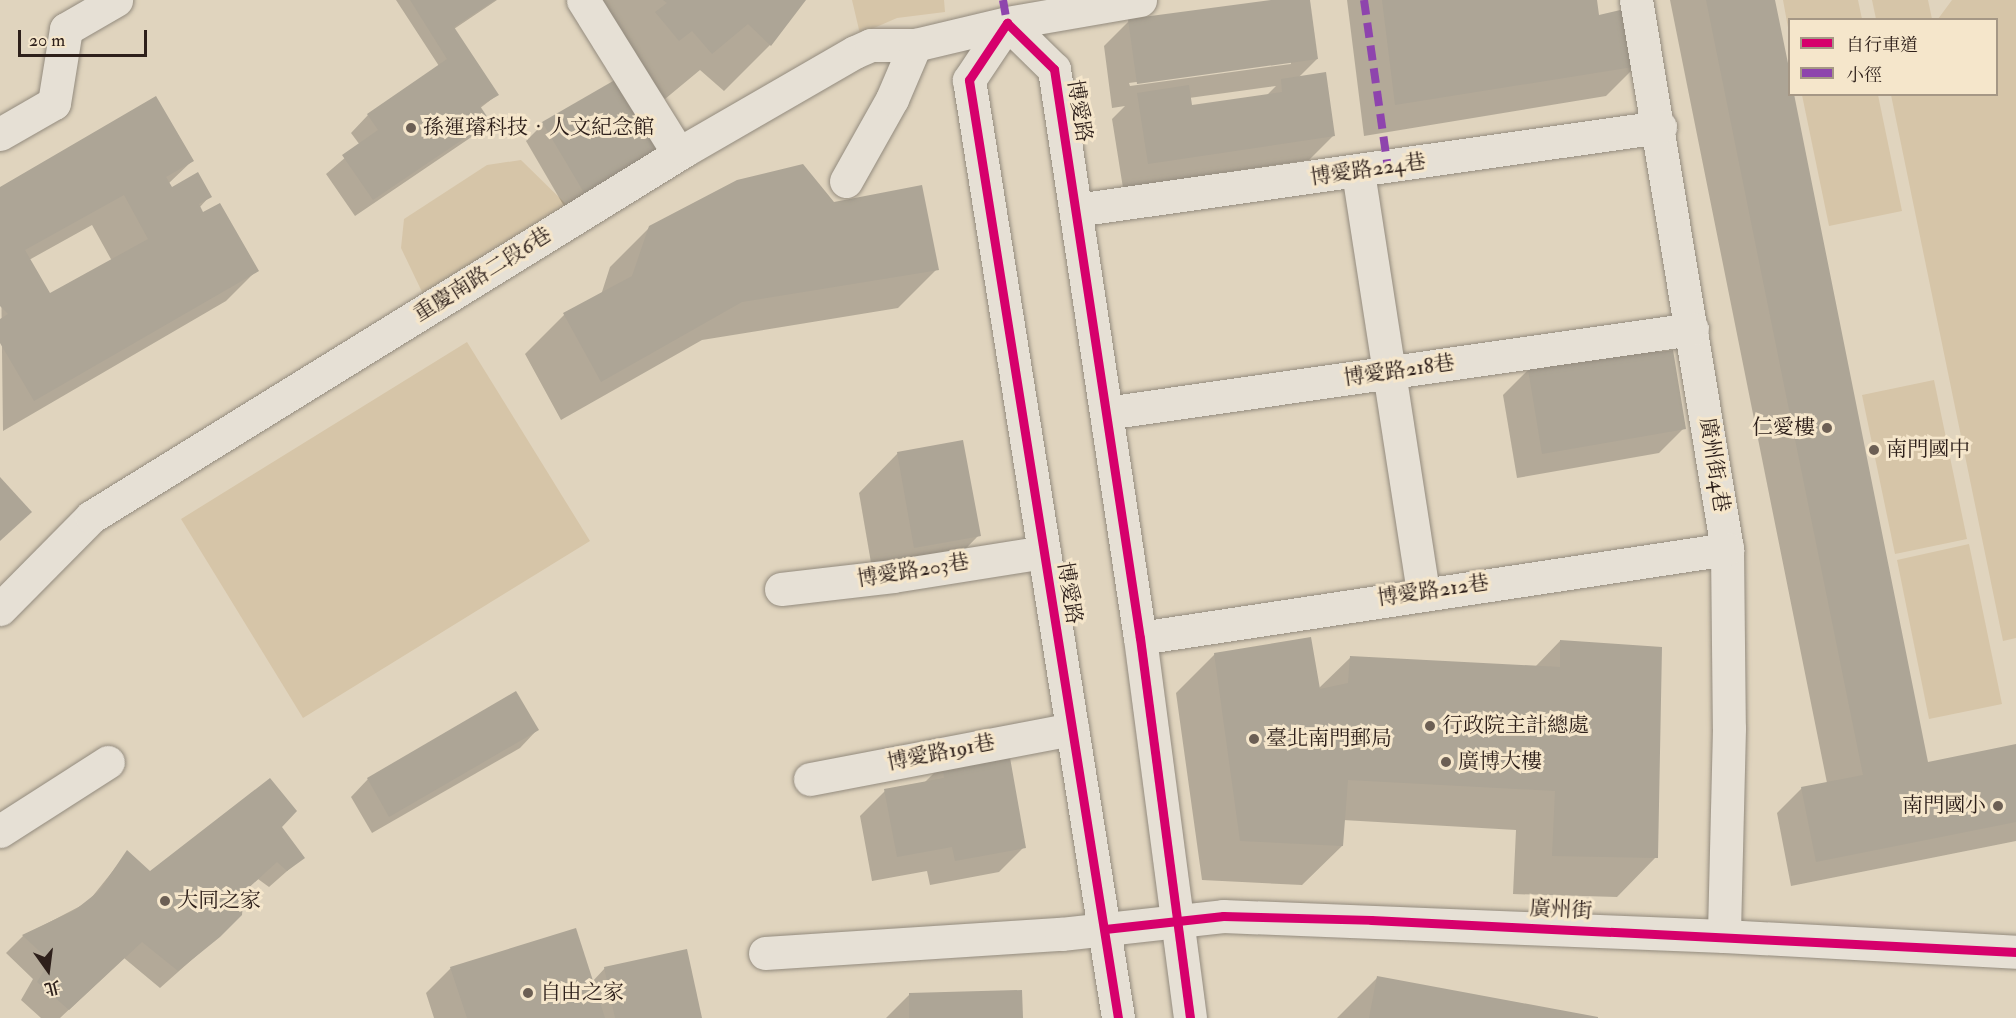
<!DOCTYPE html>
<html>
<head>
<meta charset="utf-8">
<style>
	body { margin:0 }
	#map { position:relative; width:2016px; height:1018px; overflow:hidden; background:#e0d4be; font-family:"IM FELL Double Pica","Noto Serif TC",serif }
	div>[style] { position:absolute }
	.green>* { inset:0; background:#d6c5a8 }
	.shadow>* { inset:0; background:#0003 }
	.building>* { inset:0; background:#ada596 }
	.roads { filter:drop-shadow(0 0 2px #938b7e) drop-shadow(0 0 2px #938b7e) }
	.minor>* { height:33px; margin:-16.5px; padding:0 16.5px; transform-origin:16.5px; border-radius:16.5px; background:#e6e0d5 }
	.quiet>* { height:8px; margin-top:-4px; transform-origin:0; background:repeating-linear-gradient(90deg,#8e44ad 0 15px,transparent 0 23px) }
	.cycleway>* { height:9px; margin:-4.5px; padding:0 4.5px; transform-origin:4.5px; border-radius:4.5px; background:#d6006c }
	.dots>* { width:16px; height:16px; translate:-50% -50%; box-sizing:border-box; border:3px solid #f5e6cb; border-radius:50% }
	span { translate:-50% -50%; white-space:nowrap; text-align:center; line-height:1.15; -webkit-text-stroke:6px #f5e6cb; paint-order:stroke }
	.street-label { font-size:21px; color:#2e201b }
	.poi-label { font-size:21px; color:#2e201b }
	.left { translate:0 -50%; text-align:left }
	.right { translate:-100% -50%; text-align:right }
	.legend { position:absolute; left:1788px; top:18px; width:210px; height:78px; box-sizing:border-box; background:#f5e6cb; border:2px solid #a59785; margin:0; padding:8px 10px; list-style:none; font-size:18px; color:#2e201b }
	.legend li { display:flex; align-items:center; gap:12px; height:30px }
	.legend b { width:30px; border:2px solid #a59785 }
	.north { position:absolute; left:18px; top:940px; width:60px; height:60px; -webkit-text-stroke:4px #f5e6cb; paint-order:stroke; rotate:166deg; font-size:16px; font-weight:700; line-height:24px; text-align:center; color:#2e201b }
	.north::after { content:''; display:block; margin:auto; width:21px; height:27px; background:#2e201b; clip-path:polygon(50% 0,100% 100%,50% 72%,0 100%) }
	.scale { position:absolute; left:18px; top:30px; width:129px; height:27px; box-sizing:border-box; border:3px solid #2e201b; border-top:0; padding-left:8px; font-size:18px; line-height:21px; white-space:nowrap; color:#2e201b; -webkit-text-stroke:4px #f5e6cb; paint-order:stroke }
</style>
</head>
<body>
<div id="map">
	<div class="green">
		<div style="clip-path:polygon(852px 0,944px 0,945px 12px,897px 18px,860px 34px)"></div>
		<div style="clip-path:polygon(1783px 0,1858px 0,1862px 19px,1790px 20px,1789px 33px)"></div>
		<div style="clip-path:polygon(1872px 0,1928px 0,1932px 19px,1876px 19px)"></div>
		<div style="clip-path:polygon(1952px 0,2016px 0,2016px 638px,2003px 641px,1891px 95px,1996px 94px,1996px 20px,1938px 19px)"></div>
		<div style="clip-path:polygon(1802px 95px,1878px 95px,1902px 211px,1829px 226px)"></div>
		<div style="clip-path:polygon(521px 160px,570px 208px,423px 294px,401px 248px,404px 219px,487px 165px)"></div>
		<div style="clip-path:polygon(467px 342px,590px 541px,303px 718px,181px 519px)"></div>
		<div style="clip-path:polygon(1934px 380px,1967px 539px,1895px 554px,1862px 395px)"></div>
		<div style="clip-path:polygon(1969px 544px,2002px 704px,1929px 719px,1897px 560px)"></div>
	</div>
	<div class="shadow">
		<div style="clip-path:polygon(396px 0,497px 0,454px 29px,497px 95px,479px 109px,488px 121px,470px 138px,355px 216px,326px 174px,360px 145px,351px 133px,368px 115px,439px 66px)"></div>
		<div style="clip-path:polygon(576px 0,804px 0,770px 45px,724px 91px,700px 70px,665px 99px)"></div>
		<div style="clip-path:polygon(evenodd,1282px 0,1309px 0,1317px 59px,1298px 78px,1334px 135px,1309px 160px,1123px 188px,1112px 119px,1125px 106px,1112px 108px,1104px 46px,1129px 21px,1282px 0,1291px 61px,1291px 64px,1130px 86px,1129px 83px,1291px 61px,1282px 0,1276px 86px,1266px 96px,1190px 107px,1189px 98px,1276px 86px)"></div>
		<div style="clip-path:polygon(1347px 0,1596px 0,1598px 17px,1637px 65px,1606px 96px,1364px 136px)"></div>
		<div style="clip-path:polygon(1670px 0,1773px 0,1927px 764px,2016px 746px,2016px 841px,1791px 886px,1777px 813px,1802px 788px,1827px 783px)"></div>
		<div style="clip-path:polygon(619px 79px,662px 150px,568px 213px,526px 141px,543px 124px)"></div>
		<div style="clip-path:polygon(evenodd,192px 161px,168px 184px,171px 189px,210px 196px,199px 208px,203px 214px,257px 270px,226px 301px,3px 431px,0 189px,192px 161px,92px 225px,112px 261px,50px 295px,29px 260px,92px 225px)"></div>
		<div style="clip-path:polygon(833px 204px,937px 269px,898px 308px,702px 340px,561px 420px,525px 354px,564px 315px,601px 295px,610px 267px,650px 227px)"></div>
		<div style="clip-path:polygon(1528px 370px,1684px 428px,1659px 453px,1517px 478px,1503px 395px)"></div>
		<div style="clip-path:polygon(898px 453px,979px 535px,940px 575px,875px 586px,859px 493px)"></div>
		<div style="clip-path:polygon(1560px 641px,1656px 857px,1617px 897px,1513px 894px,1516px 830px,1343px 820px,1342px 846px,1302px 885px,1202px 880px,1176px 693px,1215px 654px,1318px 689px,1351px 657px,1535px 667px)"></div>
		<div style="clip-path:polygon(537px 730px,520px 748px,372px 833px,351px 797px,368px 779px)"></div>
		<div style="clip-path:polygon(942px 765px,1024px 847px,999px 872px,930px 885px,927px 871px,872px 881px,860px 816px,885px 791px,924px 783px)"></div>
		<div style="clip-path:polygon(280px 827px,303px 857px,269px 887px,258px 879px,242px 893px,223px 932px,160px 988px,124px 958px,60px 1018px,41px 1018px,21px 1000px,33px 979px,6px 953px,23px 936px,88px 902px,128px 852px,150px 873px)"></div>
		<div style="clip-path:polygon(451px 968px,592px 982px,605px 968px,700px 1018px,434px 1018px,426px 993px)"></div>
		<div style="clip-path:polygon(1377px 978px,1596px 1018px,1337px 1018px)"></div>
		<div style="clip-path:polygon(909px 995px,1021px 1018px,886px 1018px)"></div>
	</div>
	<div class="building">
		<div style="clip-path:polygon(410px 0,495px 0,454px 27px,499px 95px,480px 106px,490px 121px,373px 200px,342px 155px,378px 130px,367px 114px,447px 59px)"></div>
		<div style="clip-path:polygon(663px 0,806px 0,771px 46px,748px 24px,712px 54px,692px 31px,679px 41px,655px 12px,667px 3px)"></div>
		<div style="clip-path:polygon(1271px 0,1310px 0,1318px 59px,1137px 84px,1128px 19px)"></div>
		<div style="clip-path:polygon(1382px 0,1597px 0,1599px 15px,1629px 8px,1639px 66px,1395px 105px)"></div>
		<div style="clip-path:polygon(1706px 0,1775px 0,1790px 73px,1790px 94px,1794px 94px,1928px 762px,2016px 744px,2016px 822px,1816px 862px,1801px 787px,1863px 775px)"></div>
		<div style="clip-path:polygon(1326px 72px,1335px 136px,1148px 164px,1137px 93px,1189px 85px,1192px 105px,1282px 92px,1281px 79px)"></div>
		<div style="clip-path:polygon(620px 77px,664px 150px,586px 196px,542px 122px)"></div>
		<div style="clip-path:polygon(evenodd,156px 96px,194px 161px,166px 177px,172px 187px,198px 172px,212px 197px,199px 204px,203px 212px,220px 203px,259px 271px,34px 401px,0 343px,0 319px,8px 314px,0 306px,0 187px,156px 96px,124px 195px,148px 239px,50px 293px,25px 250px,124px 195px)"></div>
		<div style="clip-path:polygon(803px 164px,834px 202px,922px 185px,939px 270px,742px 302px,601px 382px,563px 313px,632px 276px,649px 226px,737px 180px)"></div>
		<div style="clip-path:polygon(1658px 347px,1659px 352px,1673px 350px,1686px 429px,1542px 454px,1528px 369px)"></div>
		<div style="clip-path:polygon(963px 440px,981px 536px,914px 548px,897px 452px)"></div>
		<div style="clip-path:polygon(0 477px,32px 512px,0 541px)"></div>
		<div style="clip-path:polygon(1311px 637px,1320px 689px,1348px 683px,1350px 656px,1560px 667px,1560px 640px,1662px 647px,1658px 858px,1552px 856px,1555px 791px,1348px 780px,1343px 846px,1240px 841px,1214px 653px)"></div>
		<div style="clip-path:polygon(516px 691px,539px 730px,389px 817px,367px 778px)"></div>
		<div style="clip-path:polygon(1009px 752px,1026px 848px,955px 861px,952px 847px,897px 857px,884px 789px,944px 778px,942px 764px)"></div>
		<div style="clip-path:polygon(270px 778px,297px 811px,282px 827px,305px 858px,287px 871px,277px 862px,244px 892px,242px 915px,220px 937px,178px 971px,142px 942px,69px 1010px,37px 982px,50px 961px,22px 935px,75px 910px,99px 891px,127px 850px,150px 871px)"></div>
		<div style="clip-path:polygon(576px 928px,605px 1018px,467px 1018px,450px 967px)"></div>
		<div style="clip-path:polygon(687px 949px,702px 1018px,615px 1018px,604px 967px)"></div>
		<div style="clip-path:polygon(1377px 976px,1598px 1017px,1598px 1018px,1369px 1018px)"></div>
		<div style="clip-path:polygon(1022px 990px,1023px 1018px,909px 1018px,909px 993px)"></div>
	</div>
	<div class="roads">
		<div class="minor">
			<div style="left:583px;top:0;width:181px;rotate:58.1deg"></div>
			<div style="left:1636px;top:0;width:556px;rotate:80.59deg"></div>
			<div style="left:1727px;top:549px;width:179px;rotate:89.4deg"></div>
			<div style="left:1729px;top:728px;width:208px;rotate:91.4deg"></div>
			<div style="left:1007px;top:23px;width:66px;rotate:44.4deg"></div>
			<div style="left:1054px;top:69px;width:575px;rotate:81.41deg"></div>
			<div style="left:1140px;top:638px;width:383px;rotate:82.5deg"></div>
			<div style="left:1007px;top:23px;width:69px;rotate:123.7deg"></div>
			<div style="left:969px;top:80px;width:950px;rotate:80.97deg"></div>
			<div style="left:0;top:134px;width:62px;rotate:-29.9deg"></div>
			<div style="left:54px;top:103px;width:75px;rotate:-80.8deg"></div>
			<div style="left:66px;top:29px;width:58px;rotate:-30.1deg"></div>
			<div style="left:1358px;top:172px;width:426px;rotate:81.2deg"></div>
			<div style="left:846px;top:181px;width:94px;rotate:-60.7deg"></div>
			<div style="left:892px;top:99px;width:59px;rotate:-66.9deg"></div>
			<div style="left:1076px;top:210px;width:590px;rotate:-8.09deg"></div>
			<div style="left:1106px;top:413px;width:592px;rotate:-8.16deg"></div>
			<div style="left:781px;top:589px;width:113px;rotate:-6.6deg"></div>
			<div style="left:893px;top:576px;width:153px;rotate:-9deg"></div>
			<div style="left:0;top:609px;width:129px;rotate:-45.3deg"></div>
			<div style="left:91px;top:517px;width:698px;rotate:-31.71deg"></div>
			<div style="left:685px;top:150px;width:196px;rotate:-30deg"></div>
			<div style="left:855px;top:52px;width:17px;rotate:-24deg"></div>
			<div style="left:871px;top:45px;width:44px"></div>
			<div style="left:915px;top:45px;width:95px;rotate:-13.4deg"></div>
			<div style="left:1007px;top:23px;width:135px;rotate:-9.8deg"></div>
			<div style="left:1140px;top:638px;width:594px;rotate:-8.62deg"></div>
			<div style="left:810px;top:779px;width:267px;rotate:-10.8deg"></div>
			<div style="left:0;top:831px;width:128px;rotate:-32.6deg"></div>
			<div style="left:765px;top:953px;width:297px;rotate:-3.7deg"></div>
			<div style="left:1061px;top:934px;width:163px;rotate:-6.3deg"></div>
			<div style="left:1223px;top:916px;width:501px;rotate:2.29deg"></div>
			<div style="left:1724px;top:936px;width:292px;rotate:3.1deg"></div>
		</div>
	</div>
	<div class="quiet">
		<div style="left:1003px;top:0;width:23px;rotate:80deg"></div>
		<div style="left:1364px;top:0;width:170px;rotate:81.9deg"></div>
	</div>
	<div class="cycleway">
		<div style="left:1105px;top:929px;width:119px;rotate:-6.3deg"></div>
		<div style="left:1223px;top:916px;width:148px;rotate:1.5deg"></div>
		<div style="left:1371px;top:920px;width:646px;rotate:2.84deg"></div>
		<div style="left:1118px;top:1018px;width:950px;rotate:-99.03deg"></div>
		<div style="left:969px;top:80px;width:69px;rotate:-56.3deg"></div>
		<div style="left:1007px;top:23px;width:66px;rotate:44.4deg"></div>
		<div style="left:1054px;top:69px;width:575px;rotate:81.41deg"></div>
		<div style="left:1140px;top:638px;width:383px;rotate:82.5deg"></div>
	</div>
	<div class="dots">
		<div style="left:411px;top:128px;background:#6c5f54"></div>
		<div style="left:1827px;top:428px;background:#6c5f54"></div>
		<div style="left:1874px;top:450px;background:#6c5f54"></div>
		<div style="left:1430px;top:726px;background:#6c5f54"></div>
		<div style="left:1254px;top:739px;background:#6c5f54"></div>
		<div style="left:1446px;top:762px;background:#6c5f54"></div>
		<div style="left:1998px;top:806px;background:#6c5f54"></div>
		<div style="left:165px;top:901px;background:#6c5f54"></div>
		<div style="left:528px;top:993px;background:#6c5f54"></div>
	</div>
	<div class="street-label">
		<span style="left:1079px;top:111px;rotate:81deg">博愛路</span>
		<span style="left:1368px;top:170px;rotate:-8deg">博愛路224巷</span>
		<span style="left:483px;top:275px;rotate:-32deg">重慶南路二段6巷</span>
		<span style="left:1399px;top:371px;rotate:-8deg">博愛路218巷</span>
		<span style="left:1714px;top:465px;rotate:81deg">廣州街4巷</span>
		<span style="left:913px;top:571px;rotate:-9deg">博愛路203巷</span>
		<span style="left:1433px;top:591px;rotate:-8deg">博愛路212巷</span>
		<span style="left:1069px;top:593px;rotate:81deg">博愛路</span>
		<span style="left:941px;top:753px;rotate:-11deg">博愛路191巷</span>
		<span style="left:1561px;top:910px;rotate:3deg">廣州街</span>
	</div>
	<div class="poi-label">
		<span class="left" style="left:423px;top:128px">孫運璿科技．人文紀念館</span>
		<span class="right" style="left:1815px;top:428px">仁愛樓</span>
		<span class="left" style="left:1886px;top:450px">南門國中</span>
		<span class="left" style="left:1442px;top:726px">行政院主計總處</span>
		<span class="left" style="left:1266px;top:739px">臺北南門郵局</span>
		<span class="left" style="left:1458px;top:762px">廣博大樓</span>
		<span class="right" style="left:1986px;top:806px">南門國小</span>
		<span class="left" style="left:177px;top:901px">大同之家</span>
		<span class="left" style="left:540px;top:993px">自由之家</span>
	</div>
	<ul class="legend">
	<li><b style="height:8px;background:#d6006c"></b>自行車道</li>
	<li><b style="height:8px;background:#8e44ad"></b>小徑</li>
	</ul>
	<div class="north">北</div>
	<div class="scale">20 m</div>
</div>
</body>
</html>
